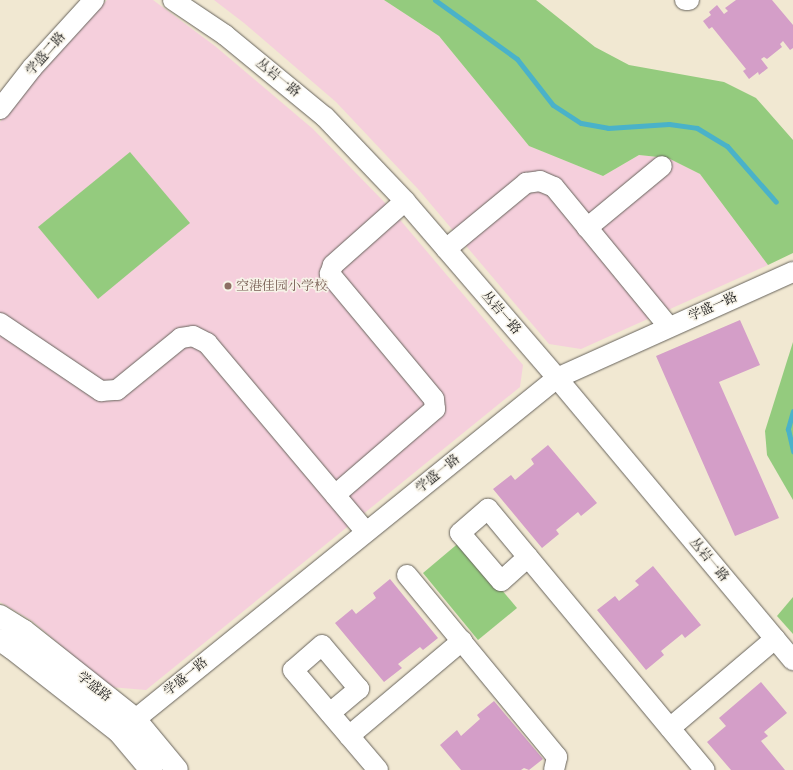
<!DOCTYPE html>
<html>
<head>
<meta charset="utf-8">
<style>
	body { margin:0 }
	#map { position:relative; width:793px; height:770px; overflow:hidden; background:#f1e8d2; font-family:Cardo,"Noto Serif SC",serif }
	div>[style] { position:absolute }
	.built>* { inset:0; background:#f5cfdc }
	.green>* { inset:0; background:#94cb7e }
	.stream>* { height:5px; margin:-2.5px; padding:0 2.5px; transform-origin:2.5px; border-radius:2.5px; background:#4ab2c9 }
	.building>* { inset:0; background:#d49ec8 }
	.roads { filter:drop-shadow(0 0 1px #67635c) drop-shadow(0 0 1px #67635c) }
	.minor>* { height:20px; margin:-10px; padding:0 10px; transform-origin:10px; border-radius:10px; background:#fff }
	.major>* { height:22px; margin:-11px; padding:0 11px; transform-origin:11px; border-radius:11px; background:#fff }
	.dots>* { width:11px; height:11px; translate:-50% -50%; box-sizing:border-box; border:2px solid #f7f3e8; border-radius:50% }
	span { translate:-50% -50%; white-space:nowrap; text-align:center; line-height:1.15; -webkit-text-stroke:3px #f7f3e8; paint-order:stroke }
	.street-label { font-size:13px; color:#1c1c1c }
	.education-label { font-size:13px; color:#785e54 }
	.left { translate:0 -50%; text-align:left }
</style>
</head>
<body>
<div id="map">
	<div class="built">
		<div style="clip-path:polygon(107px 0,153px 0,215px 46px,313px 129px,390px 208px,523px 365px,520px 387px,146px 690px,110px 687px,31px 620px,0 602px,0 122px,39px 73px)"></div>
		<div style="clip-path:polygon(214px 0,384px 0,439px 36px,529px 146px,603px 176px,639px 155px,668px 158px,700px 174px,768px 265px,581px 349px,549px 344px,418px 189px,336px 102px,244px 23px)"></div>
	</div>
	<div class="green">
		<div style="clip-path:polygon(384px 0,536px 0,595px 47px,629px 65px,724px 82px,756px 98px,793px 140px,793px 253px,768px 265px,700px 174px,668px 158px,639px 155px,603px 176px,529px 146px,439px 36px)"></div>
		<div style="clip-path:polygon(130px 152px,190px 223px,98px 299px,38px 227px)"></div>
		<div style="clip-path:polygon(793px 342px,793px 500px,767px 455px,765px 431px)"></div>
		<div style="clip-path:polygon(461px 541px,517px 608px,478px 640px,423px 573px)"></div>
		<div style="clip-path:polygon(793px 597px,793px 634px,777px 616px)"></div>
	</div>
	<div class="stream">
		<div style="left:435px;top:0;width:101px;rotate:35.7deg"></div>
		<div style="left:517px;top:59px;width:58px;rotate:52deg"></div>
		<div style="left:553px;top:105px;width:33px;rotate:33deg"></div>
		<div style="left:581px;top:123px;width:27px;rotate:10deg"></div>
		<div style="left:608px;top:128px;width:61px;rotate:-3.8deg"></div>
		<div style="left:669px;top:124px;width:28px;rotate:8deg"></div>
		<div style="left:697px;top:128px;width:35px;rotate:31deg"></div>
		<div style="left:727px;top:146px;width:74px;rotate:48.8deg"></div>
		<div style="left:793px;top:411px;width:19px;rotate:106deg"></div>
		<div style="left:788px;top:429px;width:23px;rotate:77deg"></div>
	</div>
	<div class="building">
		<div style="clip-path:polygon(736px 0,772px 0,793px 25px,793px 48px,790px 50px,783px 41px,780px 44px,782px 47px,767px 59px,764px 57px,761px 59px,768px 68px,759px 75px,758px 72px,749px 79px,743px 71px,746px 69px,712px 27px,709px 29px,703px 21px,711px 15px,709px 12px,717px 5px,724px 14px,728px 11px,725px 8px)"></div>
		<div style="clip-path:polygon(740px 320px,760px 365px,719px 382px,779px 518px,735px 536px,656px 356px)"></div>
		<div style="clip-path:polygon(548px 445px,597px 503px,581px 516px,578px 512px,556px 530px,559px 534px,542px 548px,493px 489px,511px 475px,515px 480px,534px 464px,531px 459px)"></div>
		<div style="clip-path:polygon(653px 566px,701px 625px,685px 638px,682px 634px,661px 651px,664px 655px,646px 670px,597px 610px,615px 596px,619px 601px,639px 585px,635px 581px)"></div>
		<div style="clip-path:polygon(390px 579px,438px 638px,423px 650px,420px 647px,398px 664px,402px 668px,384px 682px,335px 623px,352px 609px,356px 614px,376px 598px,373px 593px)"></div>
		<div style="clip-path:polygon(761px 682px,787px 713px,764px 732px,768px 736px,761px 741px,785px 770px,731px 770px,707px 742px,726px 726px,719px 718px)"></div>
		<div style="clip-path:polygon(494px 701px,543px 759px,529px 770px,524px 768px,521px 770px,461px 770px,440px 745px,457px 730px,461px 736px,480px 719px,477px 715px)"></div>
	</div>
	<div class="roads">
		<div class="minor">
			<div style="left:173px;top:0;width:63px;rotate:33.9deg"></div>
			<div style="left:225px;top:35px;width:129px;rotate:39.4deg"></div>
			<div style="left:325px;top:117px;width:116px;rotate:46.4deg"></div>
			<div style="left:405px;top:201px;width:233px;rotate:49.3deg"></div>
			<div style="left:557px;top:378px;width:368px;rotate:50.1deg"></div>
			<div style="left:685px;top:0;width:4px"></div>
			<div style="left:0;top:109px;width:52px;rotate:-52deg"></div>
			<div style="left:32px;top:68px;width:92px;rotate:-47.6deg"></div>
			<div style="left:587px;top:228px;width:97px;rotate:-39.6deg"></div>
			<div style="left:446px;top:249px;width:104px;rotate:-39.5deg"></div>
			<div style="left:526px;top:183px;width:14px;rotate:-8deg"></div>
			<div style="left:540px;top:181px;width:15px;rotate:23deg"></div>
			<div style="left:554px;top:187px;width:181px;rotate:50.6deg"></div>
			<div style="left:0;top:323px;width:122px;rotate:34deg"></div>
			<div style="left:101px;top:391px;width:16px;rotate:-4deg"></div>
			<div style="left:117px;top:390px;width:82px;rotate:-39.1deg"></div>
			<div style="left:181px;top:338px;width:12px;rotate:-9deg"></div>
			<div style="left:193px;top:336px;width:16px;rotate:27deg"></div>
			<div style="left:207px;top:343px;width:247px;rotate:49.9deg"></div>
			<div style="left:335px;top:495px;width:132px;rotate:-40.7deg"></div>
			<div style="left:435px;top:409px;width:10px;rotate:-96deg"></div>
			<div style="left:434px;top:399px;width:163px;rotate:-129.8deg"></div>
			<div style="left:330px;top:274px;width:9px;rotate:-72deg"></div>
			<div style="left:333px;top:265px;width:96px;rotate:-41.6deg"></div>
			<div style="left:528px;top:557px;width:36px;rotate:138deg"></div>
			<div style="left:501px;top:581px;width:63px;rotate:-130.5deg"></div>
			<div style="left:460px;top:533px;width:37px;rotate:-41deg"></div>
			<div style="left:488px;top:509px;width:339px;rotate:50.3deg"></div>
			<div style="left:407px;top:575px;width:236px;rotate:50.5deg"></div>
			<div style="left:557px;top:757px;width:13px;rotate:103deg"></div>
			<div style="left:330px;top:713px;width:38px;rotate:-40deg"></div>
			<div style="left:359px;top:689px;width:57px;rotate:-130.1deg"></div>
			<div style="left:322px;top:645px;width:38px;rotate:139deg"></div>
			<div style="left:293px;top:670px;width:131px;rotate:49.6deg"></div>
			<div style="left:670px;top:728px;width:138px;rotate:-40.3deg"></div>
			<div style="left:122px;top:730px;width:560px;rotate:-38.98deg"></div>
			<div style="left:557px;top:378px;width:259px;rotate:-24.2deg"></div>
			<div style="left:349px;top:736px;width:148px;rotate:-40.1deg"></div>
		</div>
		<div class="major">
			<div style="left:0;top:616px;width:28px;rotate:32deg"></div>
			<div style="left:24px;top:631px;width:140px;rotate:38.3deg"></div>
			<div style="left:134px;top:718px;width:67px;rotate:50.4deg"></div>
			<div style="left:0;top:640px;width:14px;rotate:34deg"></div>
			<div style="left:12px;top:648px;width:136px;rotate:38.1deg"></div>
			<div style="left:119px;top:732px;width:50px;rotate:49.9deg"></div>
		</div>
	</div>
	<div class="dots">
		<div style="left:228px;top:286px;background:#8d6e63"></div>
	</div>
	<div class="street-label">
		<span style="left:46px;top:54px;rotate:-49deg">学盛二路</span>
		<span style="left:278px;top:78px;rotate:39deg">丛岩一路</span>
		<span style="left:713px;top:307px;rotate:-24deg">学盛一路</span>
		<span style="left:501px;top:313px;rotate:49deg">丛岩一路</span>
		<span style="left:438px;top:474px;rotate:-39deg">学盛一路</span>
		<span style="left:709px;top:560px;rotate:50deg">丛岩一路</span>
		<span style="left:186px;top:677px;rotate:-39deg">学盛一路</span>
		<span style="left:94px;top:687px;rotate:38deg">学盛路</span>
	</div>
	<div class="education-label">
		<span class="left" style="left:236px;top:286px">空港佳园小学校</span>
	</div>
</div>
</body>
</html>
